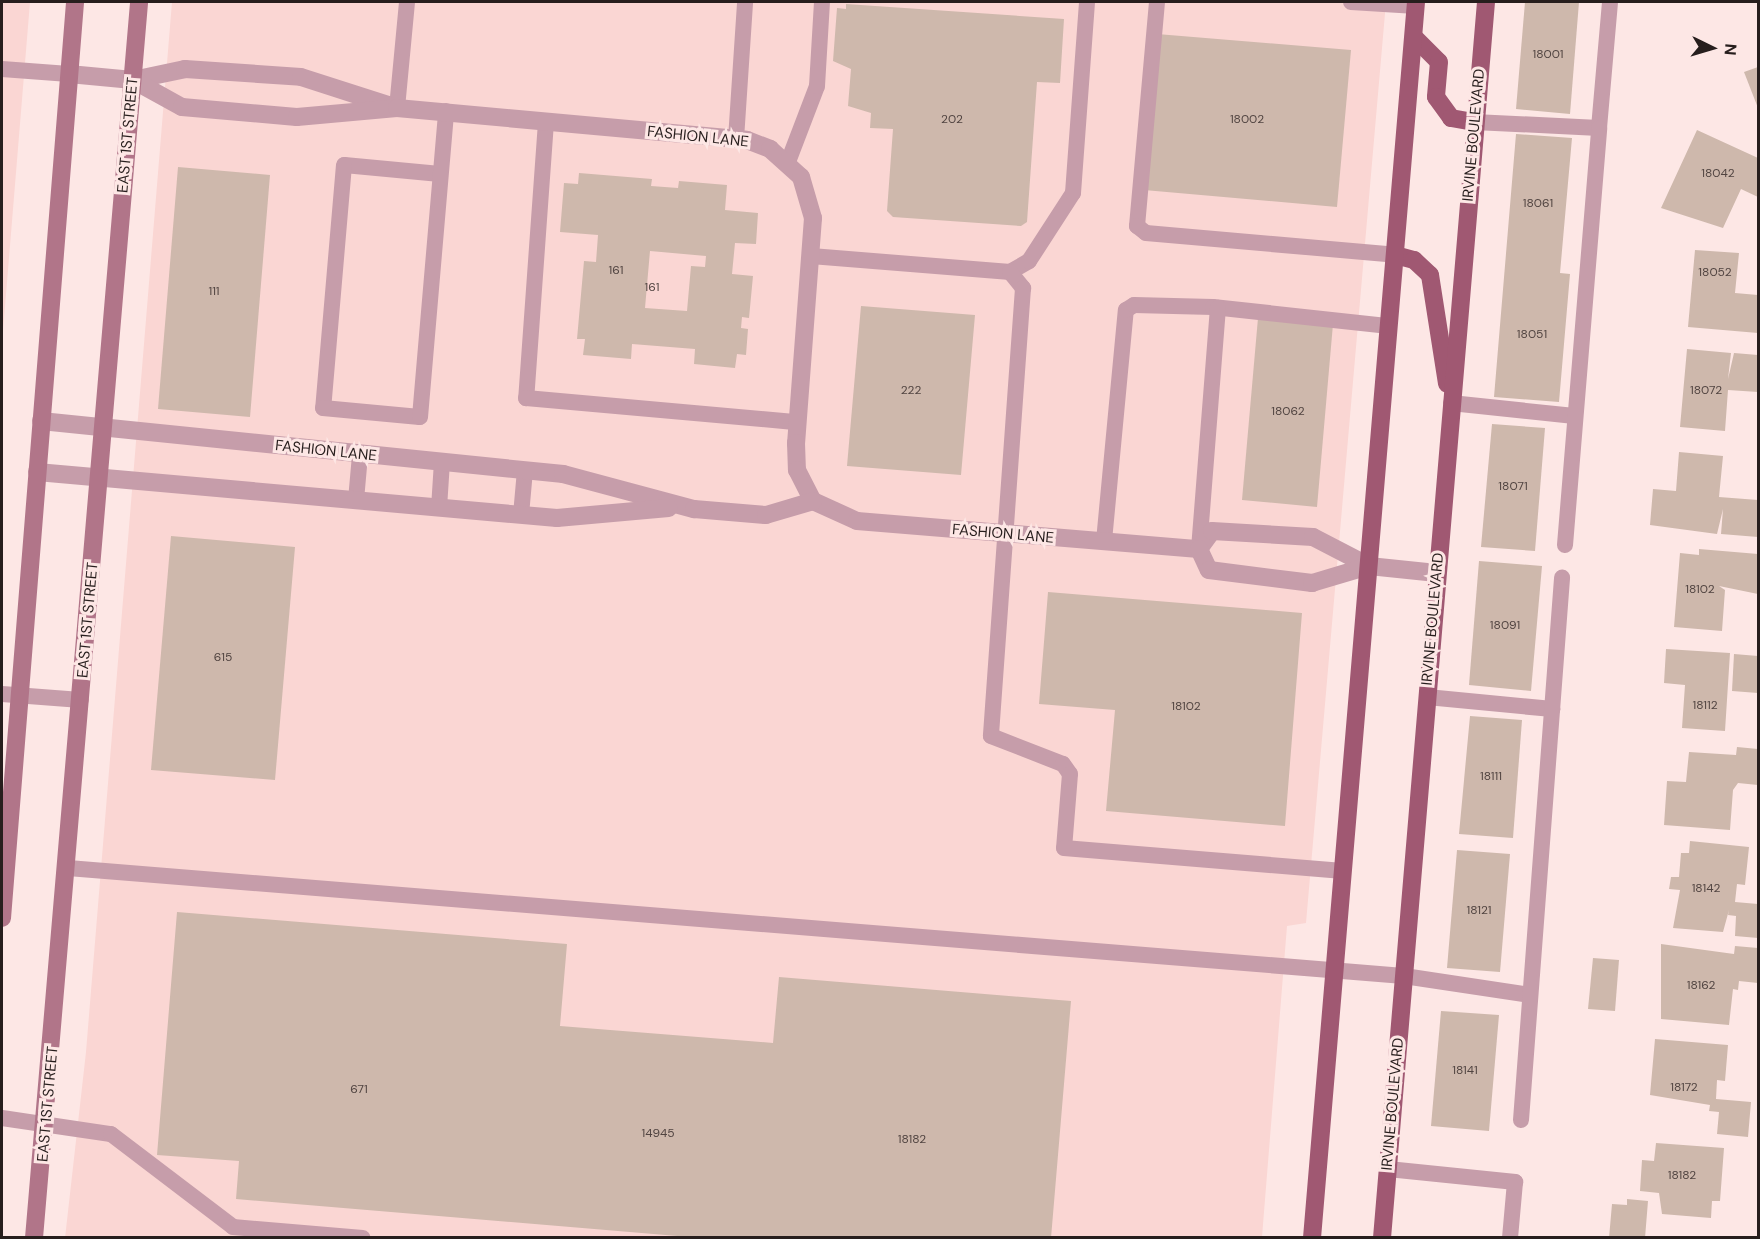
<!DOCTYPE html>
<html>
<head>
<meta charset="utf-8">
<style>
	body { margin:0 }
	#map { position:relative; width:1760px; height:1239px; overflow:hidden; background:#fde7e5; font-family:"DM Sans",sans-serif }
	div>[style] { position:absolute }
	.built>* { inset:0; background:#fad6d3 }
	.building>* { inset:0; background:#ceb8ac }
	.lane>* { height:16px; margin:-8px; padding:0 8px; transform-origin:8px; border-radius:8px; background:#c69daa }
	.street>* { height:18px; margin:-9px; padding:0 9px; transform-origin:9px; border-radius:9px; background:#c69daa }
	.secondary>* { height:18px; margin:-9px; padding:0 9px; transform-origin:9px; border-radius:9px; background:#b17589 }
	.primary>* { height:18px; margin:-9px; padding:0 9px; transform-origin:9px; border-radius:9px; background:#a05872 }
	span { translate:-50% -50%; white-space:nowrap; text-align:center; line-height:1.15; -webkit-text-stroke:6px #fde7e5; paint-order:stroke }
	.number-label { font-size:12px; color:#514441 }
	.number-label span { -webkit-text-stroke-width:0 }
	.street-label { font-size:15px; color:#271e1d }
	.frame { position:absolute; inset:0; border:3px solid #271e1d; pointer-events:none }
	.north { position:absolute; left:1682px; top:18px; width:60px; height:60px; -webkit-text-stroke:4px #fde7e5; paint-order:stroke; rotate:95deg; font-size:16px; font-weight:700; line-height:24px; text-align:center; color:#271e1d }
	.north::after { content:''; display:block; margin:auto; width:21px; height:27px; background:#271e1d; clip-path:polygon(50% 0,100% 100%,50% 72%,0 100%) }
</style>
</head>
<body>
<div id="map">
	<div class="built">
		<div style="clip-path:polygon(2px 2px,30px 2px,2px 343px)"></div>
		<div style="clip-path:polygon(172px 2px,1386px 2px,1306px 923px,1287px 926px,1262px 1237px,65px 1238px,86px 1052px)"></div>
	</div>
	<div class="building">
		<div style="clip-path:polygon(1525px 2px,1579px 2px,1570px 114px,1516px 109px)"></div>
		<div style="clip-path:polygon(846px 4px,1064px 19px,1060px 83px,1037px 82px,1027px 222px,1021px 226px,893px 217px,887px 211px,893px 129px,870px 128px,871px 113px,848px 106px,851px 69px,833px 61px,837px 8px,846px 9px)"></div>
		<div style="clip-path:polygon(1157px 34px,1351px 50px,1337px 207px,1144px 190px)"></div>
		<div style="clip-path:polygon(1758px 67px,1758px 108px,1744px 72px)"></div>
		<div style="clip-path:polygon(1697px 130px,1758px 158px,1758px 197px,1741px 189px,1723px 228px,1661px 208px)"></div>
		<div style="clip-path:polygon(1516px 134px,1572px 138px,1560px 273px,1570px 274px,1559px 402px,1494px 397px)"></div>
		<div style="clip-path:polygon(178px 167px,270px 175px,250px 417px,158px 409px)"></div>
		<div style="clip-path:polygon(evenodd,579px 173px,652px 179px,651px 186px,678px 188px,679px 181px,727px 185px,725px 210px,758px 213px,756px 244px,735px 243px,732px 274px,753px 276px,749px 318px,742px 317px,741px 328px,748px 329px,746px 355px,737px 354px,735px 368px,694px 364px,695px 349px,632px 344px,631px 359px,583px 355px,585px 339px,577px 339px,584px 261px,596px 262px,598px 235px,560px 232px,564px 183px,578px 184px,579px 173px,650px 251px,706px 256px,705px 267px,691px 266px,687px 311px,645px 308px,650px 251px)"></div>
		<div style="clip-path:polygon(1695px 250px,1739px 253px,1735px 293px,1758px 295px,1758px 333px,1688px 327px)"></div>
		<div style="clip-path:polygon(861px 306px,975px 315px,961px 475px,847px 466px)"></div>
		<div style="clip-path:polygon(1258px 318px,1333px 324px,1317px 507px,1242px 500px)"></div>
		<div style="clip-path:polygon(1687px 349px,1731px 353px,1728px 379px,1734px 353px,1758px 355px,1758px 392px,1728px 390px,1725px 431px,1680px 427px)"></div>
		<div style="clip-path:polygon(1492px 424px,1545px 428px,1535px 551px,1481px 547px)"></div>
		<div style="clip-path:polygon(1679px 452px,1723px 456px,1719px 497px,1758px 500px,1758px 537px,1721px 534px,1723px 509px,1717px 534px,1650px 525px,1653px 489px,1676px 491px)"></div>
		<div style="clip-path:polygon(171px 536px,295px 547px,275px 780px,151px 770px)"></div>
		<div style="clip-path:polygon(1699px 549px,1758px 554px,1758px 594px,1719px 586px,1725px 590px,1722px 631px,1674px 627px,1680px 553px,1699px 555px)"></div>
		<div style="clip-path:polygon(1479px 561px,1542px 566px,1531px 691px,1469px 685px)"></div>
		<div style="clip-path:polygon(1048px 592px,1302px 613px,1285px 826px,1106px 811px,1115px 710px,1039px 704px)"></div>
		<div style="clip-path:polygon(1666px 649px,1730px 653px,1725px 731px,1682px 728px,1685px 685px,1664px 683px)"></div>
		<div style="clip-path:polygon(1734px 654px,1758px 656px,1758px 693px,1732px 691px)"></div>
		<div style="clip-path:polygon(1470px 716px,1522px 720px,1513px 838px,1459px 834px)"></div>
		<div style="clip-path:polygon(1737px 747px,1758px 749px,1758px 785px,1738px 783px,1733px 790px,1730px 830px,1664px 825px,1667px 781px,1686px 782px,1689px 752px,1736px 755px)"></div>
		<div style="clip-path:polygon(1690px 841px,1749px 847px,1745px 885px,1737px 884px,1735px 902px,1758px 904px,1758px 938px,1735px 936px,1736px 916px,1728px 915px,1729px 910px,1723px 932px,1673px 928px,1680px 890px,1669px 889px,1671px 877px,1679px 877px,1681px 853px,1689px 853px)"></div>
		<div style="clip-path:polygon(1457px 850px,1510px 854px,1500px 972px,1447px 968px)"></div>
		<div style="clip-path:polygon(177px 912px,567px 944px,560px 1026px,773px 1043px,779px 977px,1071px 1001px,1051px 1238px,701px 1238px,236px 1199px,239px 1161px,157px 1155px)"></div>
		<div style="clip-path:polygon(1661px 944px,1734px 954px,1735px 946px,1758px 948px,1758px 983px,1739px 981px,1738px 990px,1733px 989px,1729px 1025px,1661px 1019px)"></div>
		<div style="clip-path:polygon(1593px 958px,1619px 960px,1615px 1011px,1588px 1009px)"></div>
		<div style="clip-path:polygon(1441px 1011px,1499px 1015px,1489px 1131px,1431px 1126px)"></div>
		<div style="clip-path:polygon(1655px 1039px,1728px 1045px,1725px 1081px,1717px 1080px,1716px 1099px,1751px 1102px,1748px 1137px,1717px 1134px,1719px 1112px,1709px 1111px,1710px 1105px,1650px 1095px)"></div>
		<div style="clip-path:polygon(1656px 1143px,1724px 1148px,1720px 1201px,1712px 1201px,1711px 1218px,1662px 1214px,1659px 1193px,1640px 1191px,1642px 1160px,1654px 1161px)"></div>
		<div style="clip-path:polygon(1627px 1199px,1648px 1201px,1645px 1238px,1609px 1238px,1612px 1204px,1627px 1205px)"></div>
	</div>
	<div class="lane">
		<div style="left:1157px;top:2px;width:225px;rotate:95.1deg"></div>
		<div style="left:1137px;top:226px;width:11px;rotate:38deg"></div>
		<div style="left:1146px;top:233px;width:250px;rotate:5deg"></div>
		<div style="left:1351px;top:2px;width:65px;rotate:3.5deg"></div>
		<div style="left:2px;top:69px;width:67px;rotate:4.3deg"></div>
		<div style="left:397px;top:108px;width:106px;rotate:-84.6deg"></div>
		<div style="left:546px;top:122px;width:277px;rotate:94.1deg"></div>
		<div style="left:526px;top:398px;width:272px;rotate:5.1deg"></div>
		<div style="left:1474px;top:122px;width:125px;rotate:2.7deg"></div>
		<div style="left:1599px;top:128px;width:125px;rotate:-85deg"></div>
		<div style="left:736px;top:139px;width:137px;rotate:-86.2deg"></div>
		<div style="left:788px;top:162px;width:81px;rotate:-69.1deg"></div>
		<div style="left:817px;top:86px;width:84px;rotate:-86.6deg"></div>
		<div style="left:440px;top:174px;width:96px;rotate:-174.6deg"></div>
		<div style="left:344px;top:165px;width:244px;rotate:94.9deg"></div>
		<div style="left:323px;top:408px;width:97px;rotate:5.3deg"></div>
		<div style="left:420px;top:417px;width:307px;rotate:-85.1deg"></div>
		<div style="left:811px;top:256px;width:200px;rotate:4.6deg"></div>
		<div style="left:1010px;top:272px;width:22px;rotate:-30deg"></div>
		<div style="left:1029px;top:261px;width:81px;rotate:-57.1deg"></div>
		<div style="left:1073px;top:193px;width:192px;rotate:-85.8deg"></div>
		<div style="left:1010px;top:272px;width:21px;rotate:51deg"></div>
		<div style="left:1023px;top:288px;width:449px;rotate:94.1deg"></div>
		<div style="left:991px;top:736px;width:77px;rotate:21.3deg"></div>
		<div style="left:1063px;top:764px;width:12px;rotate:55deg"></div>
		<div style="left:1070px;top:774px;width:74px;rotate:94.6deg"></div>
		<div style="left:1064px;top:848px;width:280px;rotate:4.7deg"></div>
		<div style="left:1451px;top:403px;width:124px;rotate:6deg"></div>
		<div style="left:356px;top:500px;width:45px;rotate:-84.9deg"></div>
		<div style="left:439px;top:508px;width:46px;rotate:-86.3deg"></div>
		<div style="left:521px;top:515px;width:45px;rotate:-84.9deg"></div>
		<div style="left:1104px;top:541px;width:232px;rotate:-84.6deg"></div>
		<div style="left:1126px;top:310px;width:9px;rotate:-32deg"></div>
		<div style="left:1134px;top:305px;width:79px;rotate:1.5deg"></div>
		<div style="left:1213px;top:307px;width:177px;rotate:6.2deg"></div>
		<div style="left:1565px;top:545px;width:418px;rotate:-85.3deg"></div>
		<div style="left:1199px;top:549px;width:242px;rotate:-85.5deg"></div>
		<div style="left:2px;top:694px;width:79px;rotate:4.3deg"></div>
		<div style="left:1427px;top:697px;width:126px;rotate:5.5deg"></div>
		<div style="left:68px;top:868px;width:1340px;rotate:4.62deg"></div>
		<div style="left:1404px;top:976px;width:127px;rotate:8.6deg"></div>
		<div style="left:2px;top:1118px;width:110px;rotate:8.4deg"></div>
		<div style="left:111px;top:1134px;width:153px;rotate:37.3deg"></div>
		<div style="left:233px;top:1227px;width:130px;rotate:4.8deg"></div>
		<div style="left:1521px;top:1120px;width:544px;rotate:-85.67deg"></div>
		<div style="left:1388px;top:1169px;width:128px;rotate:5.8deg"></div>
		<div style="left:1515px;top:1182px;width:56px;rotate:95.1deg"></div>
	</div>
	<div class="street">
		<div style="left:69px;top:74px;width:64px;rotate:5.4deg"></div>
		<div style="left:133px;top:80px;width:53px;rotate:-11.9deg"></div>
		<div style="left:185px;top:69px;width:116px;rotate:3.9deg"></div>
		<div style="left:301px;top:77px;width:91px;rotate:17.8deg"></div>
		<div style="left:133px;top:80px;width:56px;rotate:28.9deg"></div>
		<div style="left:182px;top:107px;width:115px;rotate:5deg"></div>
		<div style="left:297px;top:117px;width:100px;rotate:-5.1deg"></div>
		<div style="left:397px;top:108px;width:351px;rotate:5.2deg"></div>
		<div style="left:747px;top:140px;width:25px;rotate:21deg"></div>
		<div style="left:770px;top:149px;width:42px;rotate:42.1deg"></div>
		<div style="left:801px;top:177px;width:43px;rotate:73.7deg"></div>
		<div style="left:813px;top:218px;width:226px;rotate:94.3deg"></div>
		<div style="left:796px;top:443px;width:27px;rotate:88deg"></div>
		<div style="left:797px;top:470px;width:35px;rotate:63deg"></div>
		<div style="left:813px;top:501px;width:48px;rotate:24.4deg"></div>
		<div style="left:857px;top:521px;width:343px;rotate:4.7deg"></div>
		<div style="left:41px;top:421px;width:525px;rotate:5.8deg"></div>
		<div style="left:563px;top:474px;width:136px;rotate:15deg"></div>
		<div style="left:694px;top:509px;width:72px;rotate:4.8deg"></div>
		<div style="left:766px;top:515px;width:49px;rotate:-16.6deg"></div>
		<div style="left:37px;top:472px;width:522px;rotate:5.06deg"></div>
		<div style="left:557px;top:518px;width:112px;rotate:-5.1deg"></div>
		<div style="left:1199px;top:549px;width:22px;rotate:-54deg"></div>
		<div style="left:1212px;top:531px;width:101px;rotate:3.4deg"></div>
		<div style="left:1313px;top:537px;width:63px;rotate:27.4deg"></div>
		<div style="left:1369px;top:566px;width:68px;rotate:5.9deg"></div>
		<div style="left:1199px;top:549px;width:23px;rotate:65deg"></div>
		<div style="left:1209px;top:570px;width:104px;rotate:7.2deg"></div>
		<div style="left:1312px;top:583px;width:59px;rotate:-16.6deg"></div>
	</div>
	<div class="secondary">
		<div style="left:2px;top:918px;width:919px;rotate:-85.44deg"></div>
		<div style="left:34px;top:1238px;width:1240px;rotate:-85.14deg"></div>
	</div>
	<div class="primary">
		<div style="left:1414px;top:37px;width:35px;rotate:45deg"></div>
		<div style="left:1439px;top:62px;width:35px;rotate:95deg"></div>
		<div style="left:1436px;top:97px;width:26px;rotate:54deg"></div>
		<div style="left:1451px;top:118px;width:23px;rotate:10deg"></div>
		<div style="left:1395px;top:255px;width:20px;rotate:15deg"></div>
		<div style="left:1414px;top:260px;width:22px;rotate:43deg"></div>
		<div style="left:1430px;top:275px;width:110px;rotate:81.1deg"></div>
		<div style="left:1312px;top:1238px;width:1240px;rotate:-85.19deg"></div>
		<div style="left:1382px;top:1238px;width:1240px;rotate:-85.19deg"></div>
	</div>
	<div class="number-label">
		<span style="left:1548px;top:55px">18001</span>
		<span style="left:952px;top:120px">202</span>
		<span style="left:1247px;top:120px">18002</span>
		<span style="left:1718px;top:174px">18042</span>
		<span style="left:1538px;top:204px">18061</span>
		<span style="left:616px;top:271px">161</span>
		<span style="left:1715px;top:273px">18052</span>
		<span style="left:652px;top:288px">161</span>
		<span style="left:214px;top:292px">111</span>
		<span style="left:1532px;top:335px">18051</span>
		<span style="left:911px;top:391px">222</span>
		<span style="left:1706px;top:391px">18072</span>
		<span style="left:1288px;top:412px">18062</span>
		<span style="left:1513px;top:487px">18071</span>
		<span style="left:1700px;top:590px">18102</span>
		<span style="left:1505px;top:626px">18091</span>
		<span style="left:223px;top:658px">615</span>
		<span style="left:1705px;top:706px">18112</span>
		<span style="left:1186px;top:707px">18102</span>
		<span style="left:1491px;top:777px">18111</span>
		<span style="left:1706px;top:889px">18142</span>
		<span style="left:1479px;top:911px">18121</span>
		<span style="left:1701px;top:986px">18162</span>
		<span style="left:1465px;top:1071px">18141</span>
		<span style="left:1684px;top:1088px">18172</span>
		<span style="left:359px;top:1090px">671</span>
		<span style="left:658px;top:1134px">14945</span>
		<span style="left:912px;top:1140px">18182</span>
		<span style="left:1682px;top:1176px">18182</span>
	</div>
	<div class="street-label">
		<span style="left:128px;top:135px;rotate:-85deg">EAST 1ST STREET</span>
		<span style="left:1474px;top:135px;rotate:-85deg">IRVINE BOULEVARD</span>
		<span style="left:698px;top:137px;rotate:6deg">FASHION LANE</span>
		<span style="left:326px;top:451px;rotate:6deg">FASHION LANE</span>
		<span style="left:1003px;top:534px;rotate:5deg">FASHION LANE</span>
		<span style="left:1433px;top:619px;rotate:-85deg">IRVINE BOULEVARD</span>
		<span style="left:88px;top:620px;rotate:-85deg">EAST 1ST STREET</span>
		<span style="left:48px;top:1104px;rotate:-85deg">EAST 1ST STREET</span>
		<span style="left:1393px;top:1104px;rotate:-85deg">IRVINE BOULEVARD</span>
	</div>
	<div class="frame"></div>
	<div class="north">N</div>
</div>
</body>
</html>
